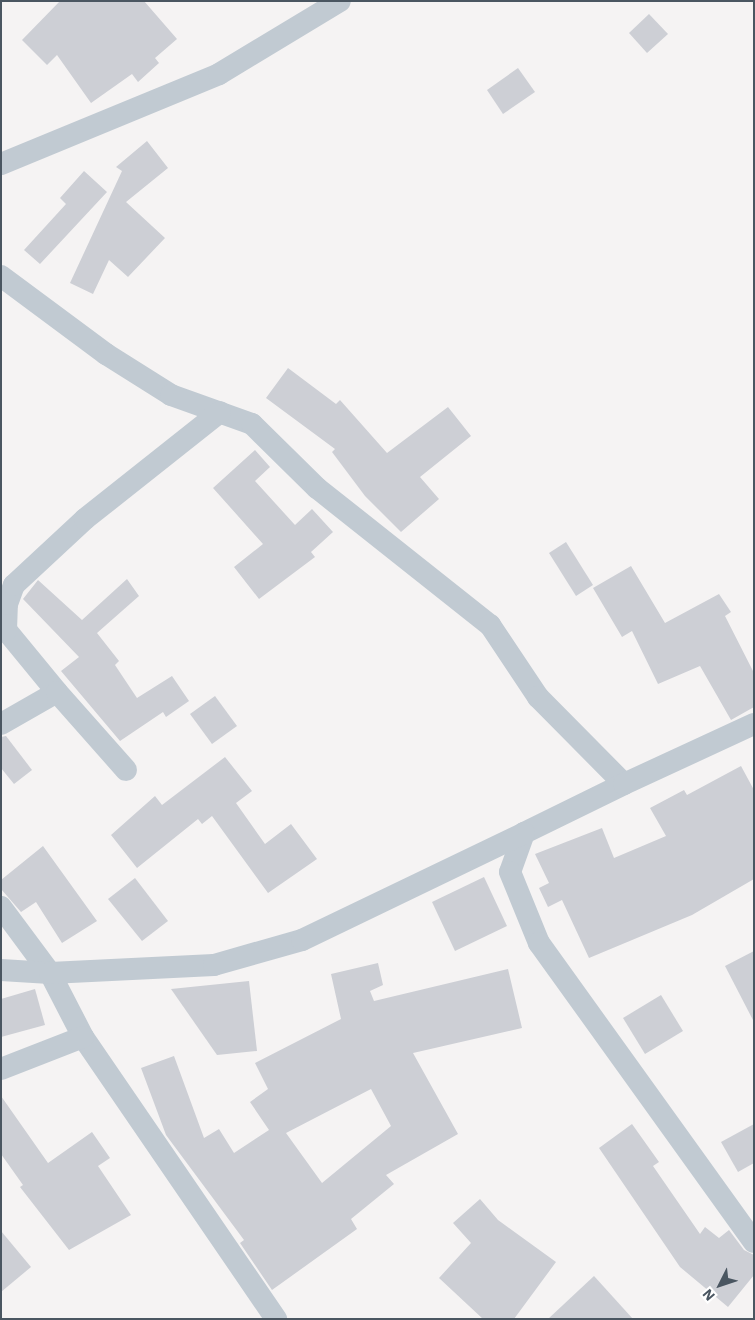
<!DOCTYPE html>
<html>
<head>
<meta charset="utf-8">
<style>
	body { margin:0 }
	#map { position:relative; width:755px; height:1320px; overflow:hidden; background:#f5f3f3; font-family:"IBM Plex Sans",sans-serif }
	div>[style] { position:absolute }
	.building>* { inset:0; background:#cdcfd5 }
	.minor>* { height:22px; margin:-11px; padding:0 11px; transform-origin:11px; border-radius:11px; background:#c1cad2 }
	span { translate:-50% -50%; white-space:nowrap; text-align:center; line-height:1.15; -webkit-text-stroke:4px #fff; paint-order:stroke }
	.frame { position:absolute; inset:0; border:2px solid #4a5661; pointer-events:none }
	.north { position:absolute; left:695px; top:1260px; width:50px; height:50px; -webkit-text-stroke:4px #fff; paint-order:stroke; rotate:229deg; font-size:14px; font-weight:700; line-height:20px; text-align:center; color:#4a5661 }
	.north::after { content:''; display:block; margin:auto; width:18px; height:22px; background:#4a5661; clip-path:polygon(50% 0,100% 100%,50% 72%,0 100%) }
</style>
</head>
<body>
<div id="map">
	<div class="building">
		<div style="clip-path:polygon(60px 1px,144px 1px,177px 39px,155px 58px,159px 63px,138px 82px,132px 74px,91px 103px,57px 55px,47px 65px,22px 40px)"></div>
		<div style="clip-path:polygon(649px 14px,668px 34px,647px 53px,629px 33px)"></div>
		<div style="clip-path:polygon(518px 68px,535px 92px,503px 114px,487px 90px)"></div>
		<div style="clip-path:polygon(147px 141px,168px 168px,126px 202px,165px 238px,128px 277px,109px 260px,93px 294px,70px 283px,122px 171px,116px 167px)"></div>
		<div style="clip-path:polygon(84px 171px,107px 192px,40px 264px,24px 250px,66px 204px,60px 198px)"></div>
		<div style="clip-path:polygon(288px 368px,336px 404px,340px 400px,387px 453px,448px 407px,471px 436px,420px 477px,439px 499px,401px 532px,365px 496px,332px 452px,335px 449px,266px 398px)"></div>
		<div style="clip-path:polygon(255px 450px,270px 467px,255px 481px,295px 525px,312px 509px,333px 532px,311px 552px,315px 557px,259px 599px,234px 567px,263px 544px,213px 488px)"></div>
		<div style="clip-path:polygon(566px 542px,593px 585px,576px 596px,549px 553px)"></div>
		<div style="clip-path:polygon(631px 566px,665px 623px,719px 594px,731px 612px,725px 616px,754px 673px,754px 707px,731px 720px,700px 666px,658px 684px,632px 631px,622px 637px,593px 588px)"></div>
		<div style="clip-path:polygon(127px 579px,139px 596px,97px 633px,119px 661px,115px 665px,137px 698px,172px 676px,189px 701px,166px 717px,163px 712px,120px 741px,61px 671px,79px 657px,23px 599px,38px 580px,82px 620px)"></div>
		<div style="clip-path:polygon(215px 696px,237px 726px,212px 744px,190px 714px)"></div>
		<div style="clip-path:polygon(6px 736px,32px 770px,14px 784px,1px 768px,1px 737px)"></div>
		<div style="clip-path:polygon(225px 757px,252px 791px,236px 803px,265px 844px,291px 824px,317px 859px,268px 893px,212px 816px,202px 824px,198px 819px,137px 868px,111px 835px,155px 796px,162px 805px)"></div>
		<div style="clip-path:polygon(741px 766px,754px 790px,754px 879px,692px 915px,589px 958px,562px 900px,548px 907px,539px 888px,549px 883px,535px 854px,602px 828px,614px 858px,666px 836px,650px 808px,684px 790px,687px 795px)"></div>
		<div style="clip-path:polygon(43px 846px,97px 921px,62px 943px,36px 902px,21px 912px,1px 889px,1px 880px)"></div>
		<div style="clip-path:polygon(484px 877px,507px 926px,455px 951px,432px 902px)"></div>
		<div style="clip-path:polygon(135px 878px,168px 921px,142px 941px,108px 899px)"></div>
		<div style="clip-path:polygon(754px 951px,754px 1022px,725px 966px)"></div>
		<div style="clip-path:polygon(evenodd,378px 963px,383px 985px,370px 991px,374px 1001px,508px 969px,522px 1028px,413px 1053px,458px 1134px,386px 1175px,394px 1184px,351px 1219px,357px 1229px,272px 1290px,240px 1243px,244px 1240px,166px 1135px,141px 1068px,174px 1056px,204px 1138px,219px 1129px,234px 1153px,269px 1130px,250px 1102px,268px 1089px,255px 1063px,341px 1019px,331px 974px,378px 963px,371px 1089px,391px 1126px,322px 1183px,286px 1133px,371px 1089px)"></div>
		<div style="clip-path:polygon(249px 981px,257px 1051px,217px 1055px,171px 989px)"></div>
		<div style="clip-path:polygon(35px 989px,45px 1025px,1px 1037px,1px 999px)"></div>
		<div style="clip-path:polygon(661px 995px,683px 1031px,645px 1054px,623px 1018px)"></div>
		<div style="clip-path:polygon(1px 1096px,48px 1163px,92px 1132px,110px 1158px,98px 1166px,131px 1215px,69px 1250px,20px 1187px,23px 1185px,1px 1154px)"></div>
		<div style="clip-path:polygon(632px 1124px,659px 1162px,653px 1166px,700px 1234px,705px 1227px,719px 1238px,729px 1230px,744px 1250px,754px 1255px,754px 1275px,728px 1307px,680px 1267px,599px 1148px)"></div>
		<div style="clip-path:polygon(754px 1124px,754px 1163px,738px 1172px,721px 1142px)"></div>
		<div style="clip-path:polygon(480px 1199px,498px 1220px,556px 1262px,514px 1319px,483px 1319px,439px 1278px,471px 1243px,453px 1223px)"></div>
		<div style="clip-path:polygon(1px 1231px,31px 1267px,1px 1292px)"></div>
		<div style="clip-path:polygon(594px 1276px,633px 1319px,548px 1319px)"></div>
	</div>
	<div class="minor">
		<div style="left:1px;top:164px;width:236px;rotate:-22.4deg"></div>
		<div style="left:219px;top:74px;width:141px;rotate:-31.1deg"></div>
		<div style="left:1px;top:276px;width:131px;rotate:36.6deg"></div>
		<div style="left:106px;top:354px;width:77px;rotate:32.2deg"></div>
		<div style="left:171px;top:395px;width:86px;rotate:19.7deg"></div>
		<div style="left:252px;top:424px;width:91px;rotate:44.6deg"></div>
		<div style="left:317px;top:488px;width:221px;rotate:38.4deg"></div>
		<div style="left:490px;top:625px;width:87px;rotate:56.3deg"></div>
		<div style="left:538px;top:697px;width:122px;rotate:45.3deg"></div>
		<div style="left:624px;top:784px;width:111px;rotate:153.9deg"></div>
		<div style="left:524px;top:833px;width:41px;rotate:109.7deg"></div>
		<div style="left:510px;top:872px;width:77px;rotate:67.8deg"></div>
		<div style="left:539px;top:943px;width:368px;rotate:54.3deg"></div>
		<div style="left:57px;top:692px;width:80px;rotate:-129.4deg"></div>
		<div style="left:6px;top:630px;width:26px;rotate:-88deg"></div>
		<div style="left:7px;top:604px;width:20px;rotate:-70deg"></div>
		<div style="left:14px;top:585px;width:97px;rotate:-42.9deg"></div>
		<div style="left:85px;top:519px;width:172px;rotate:-38.4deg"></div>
		<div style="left:1px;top:724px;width:64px;rotate:-29.7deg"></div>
		<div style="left:57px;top:692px;width:104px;rotate:48.5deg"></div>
		<div style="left:624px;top:784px;width:143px;rotate:-24.8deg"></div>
		<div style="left:1px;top:907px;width:82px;rotate:53.4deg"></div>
		<div style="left:50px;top:973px;width:72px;rotate:62.7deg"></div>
		<div style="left:83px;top:1037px;width:342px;rotate:55.6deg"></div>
		<div style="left:1px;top:970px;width:49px;rotate:3.5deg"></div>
		<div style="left:50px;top:973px;width:164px;rotate:-2.8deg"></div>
		<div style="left:214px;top:965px;width:91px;rotate:-15.9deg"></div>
		<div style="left:302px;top:940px;width:246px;rotate:-25.7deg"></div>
		<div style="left:1px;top:1069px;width:88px;rotate:-21.3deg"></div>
	</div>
	<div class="frame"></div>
	<div class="north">N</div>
</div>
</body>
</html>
